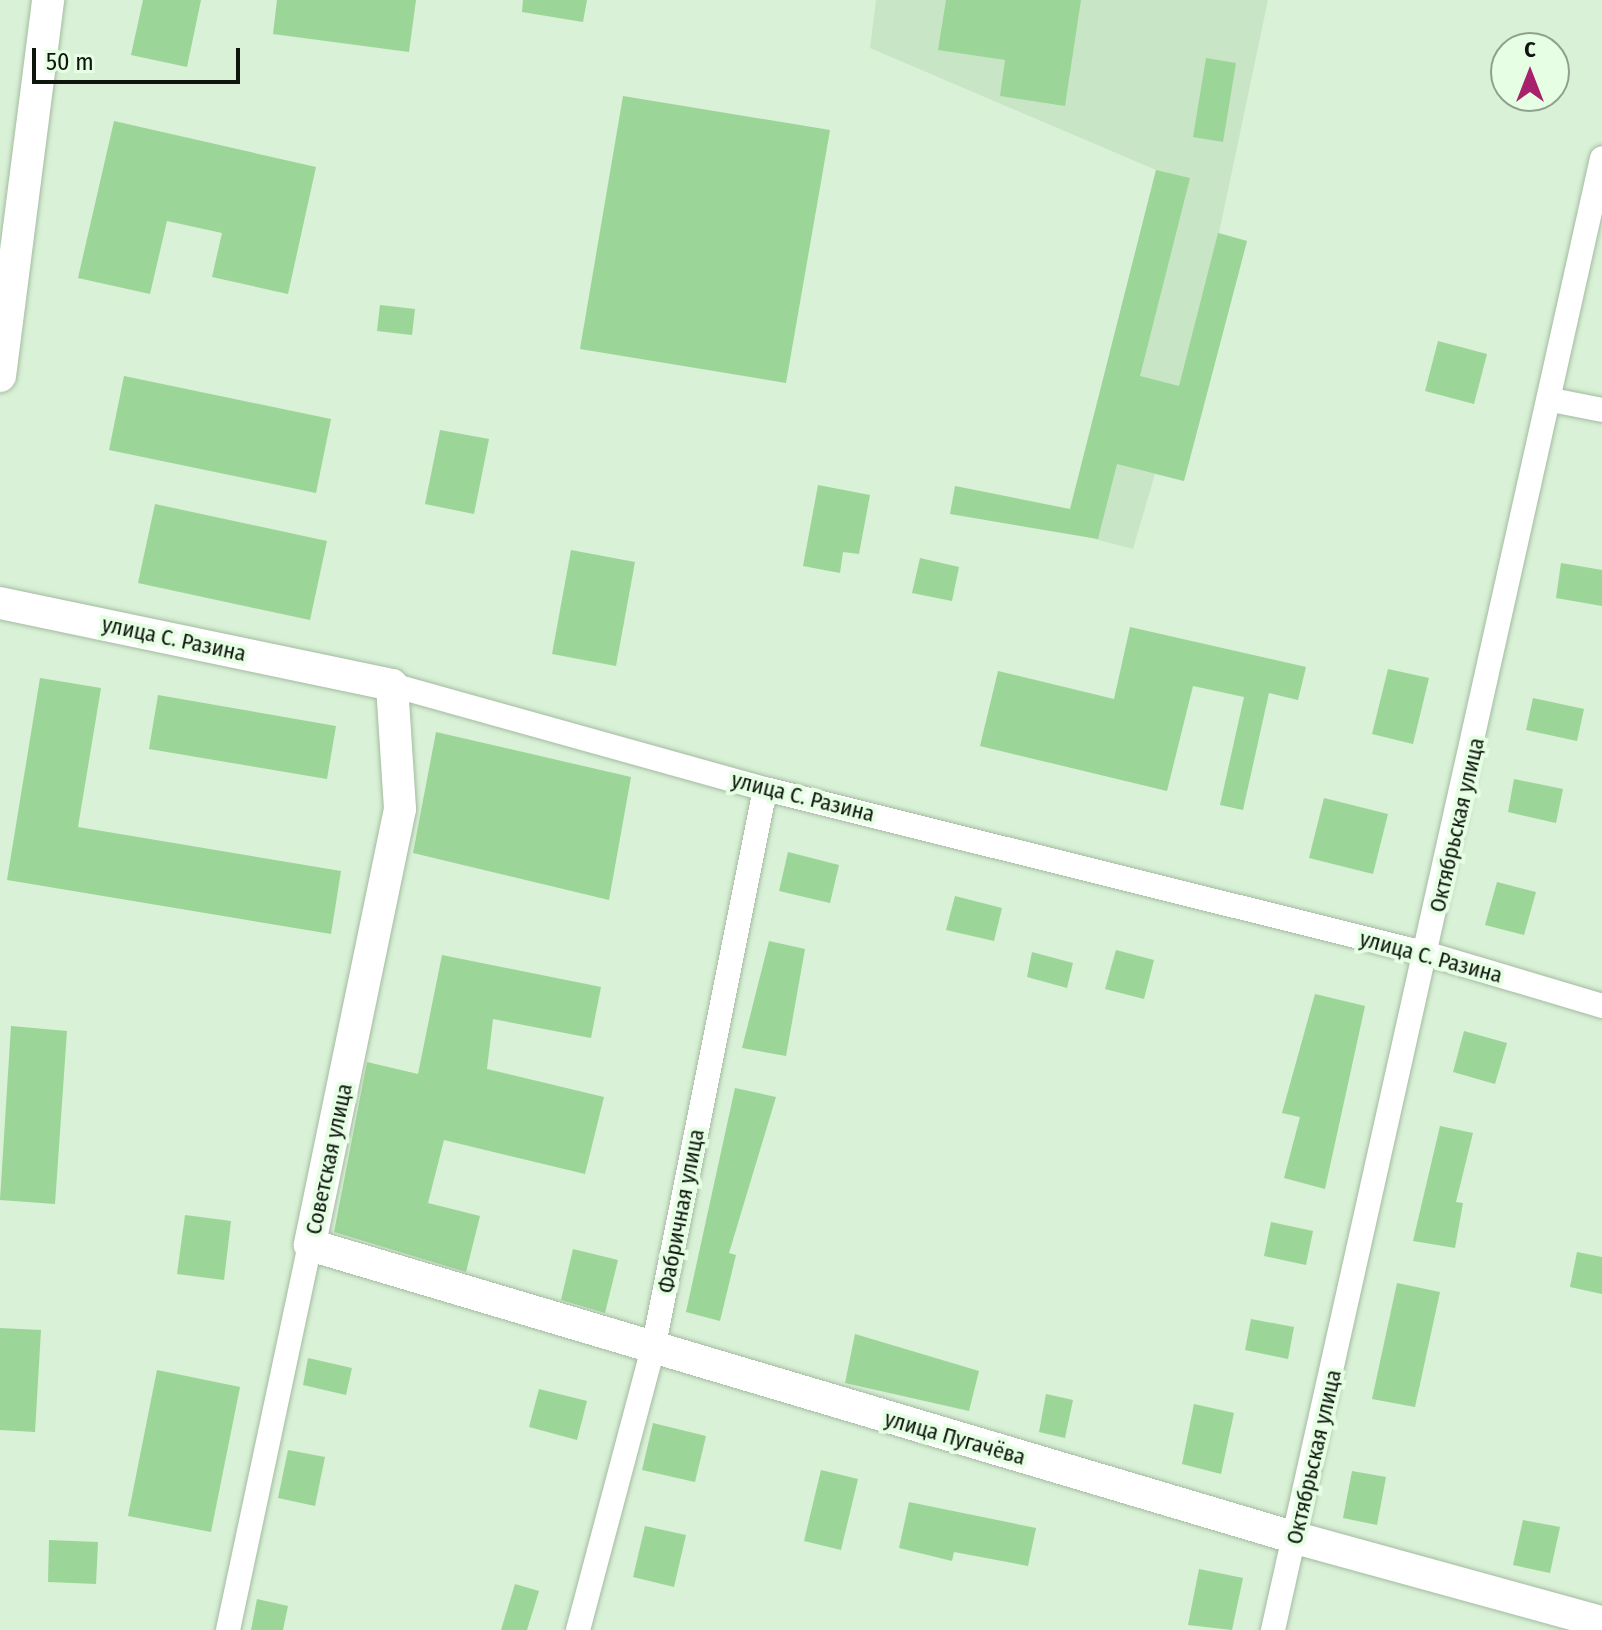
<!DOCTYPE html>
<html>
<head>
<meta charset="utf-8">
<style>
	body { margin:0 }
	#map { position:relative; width:1602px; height:1630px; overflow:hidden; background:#d9f1d6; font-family:"Fira Sans Condensed",sans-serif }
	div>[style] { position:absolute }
	.built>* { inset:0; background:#c8e6c6 }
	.building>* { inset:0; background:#9cd598 }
	.roads { filter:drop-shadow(0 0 2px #a3bba1) drop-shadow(0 0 2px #a3bba1) }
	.minor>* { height:24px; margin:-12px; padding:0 12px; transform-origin:12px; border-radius:12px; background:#fff }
	.tertiary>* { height:32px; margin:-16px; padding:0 16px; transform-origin:16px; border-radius:16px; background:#fff }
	span { translate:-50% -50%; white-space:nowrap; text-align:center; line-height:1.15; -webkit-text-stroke:8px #e6ffe4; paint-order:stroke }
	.street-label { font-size:22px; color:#0d150c }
	.north { position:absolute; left:1490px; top:32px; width:80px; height:80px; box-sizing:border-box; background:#e6ffe4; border:2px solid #8fa18e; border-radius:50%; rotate:0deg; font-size:22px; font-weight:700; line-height:32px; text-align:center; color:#0d150c }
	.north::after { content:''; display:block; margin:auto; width:28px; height:36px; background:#a7216b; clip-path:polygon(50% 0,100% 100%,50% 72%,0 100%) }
	.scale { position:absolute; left:32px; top:48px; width:208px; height:36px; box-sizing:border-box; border:4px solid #0d150c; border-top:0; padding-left:10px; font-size:24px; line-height:28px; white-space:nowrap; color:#0d150c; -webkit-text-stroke:6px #e6ffe4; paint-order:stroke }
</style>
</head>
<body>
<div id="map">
	<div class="built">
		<div style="clip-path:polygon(876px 0,1268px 0,1219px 233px,1247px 241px,1184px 481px,1155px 474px,1133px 549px,1065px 531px,1156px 170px,870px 48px)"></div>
	</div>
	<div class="building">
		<div style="clip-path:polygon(143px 0,201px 0,187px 67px,131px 55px)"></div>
		<div style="clip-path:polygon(277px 0,416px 0,409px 52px,273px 34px)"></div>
		<div style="clip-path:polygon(523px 0,587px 0,583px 22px,522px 12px)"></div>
		<div style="clip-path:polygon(946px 0,1081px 0,1065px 106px,1000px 96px,1005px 60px,938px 50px)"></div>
		<div style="clip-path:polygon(1206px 58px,1236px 63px,1223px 142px,1193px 137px)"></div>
		<div style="clip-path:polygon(623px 96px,830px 130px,786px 383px,580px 349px)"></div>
		<div style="clip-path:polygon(114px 121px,316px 167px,288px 294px,212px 277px,222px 233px,167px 221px,150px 294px,78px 278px)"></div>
		<div style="clip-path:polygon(1156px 170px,1190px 178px,1140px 376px,1179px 386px,1218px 233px,1247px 241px,1184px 481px,1117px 464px,1098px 539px,950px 514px,955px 486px,1070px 509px)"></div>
		<div style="clip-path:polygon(380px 305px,415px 309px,412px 335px,377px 331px)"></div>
		<div style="clip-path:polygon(1438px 341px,1487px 354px,1474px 404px,1425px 391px)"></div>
		<div style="clip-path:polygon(124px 376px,331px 419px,316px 493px,109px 450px)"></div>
		<div style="clip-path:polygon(440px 430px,489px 439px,474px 514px,425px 504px)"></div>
		<div style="clip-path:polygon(818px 485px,870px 495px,859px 554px,843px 552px,840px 573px,803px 566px)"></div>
		<div style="clip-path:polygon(155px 504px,327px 541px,310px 620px,138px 583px)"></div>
		<div style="clip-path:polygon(571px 550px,635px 562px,616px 666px,552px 654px)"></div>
		<div style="clip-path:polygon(920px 558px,959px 567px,952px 601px,912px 593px)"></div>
		<div style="clip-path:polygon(1561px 563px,1602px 570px,1602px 606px,1556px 598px)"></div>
		<div style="clip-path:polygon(1130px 627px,1306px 667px,1298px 700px,1269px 693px,1243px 810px,1220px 805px,1244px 697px,1193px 686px,1167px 791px,980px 746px,998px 671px,1114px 699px)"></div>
		<div style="clip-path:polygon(1388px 669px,1429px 678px,1413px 744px,1372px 734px)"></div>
		<div style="clip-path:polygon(40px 678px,101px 688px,78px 827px,341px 871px,331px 934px,7px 880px)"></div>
		<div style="clip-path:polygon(158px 695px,336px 726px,327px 779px,149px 749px)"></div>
		<div style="clip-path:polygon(1533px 698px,1584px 709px,1577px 741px,1526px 730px)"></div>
		<div style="clip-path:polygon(436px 732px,631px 777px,609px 900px,413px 853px)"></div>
		<div style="clip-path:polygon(1514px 779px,1563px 789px,1556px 823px,1508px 812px)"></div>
		<div style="clip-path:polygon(1324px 798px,1388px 814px,1373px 874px,1309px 858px)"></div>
		<div style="clip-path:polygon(788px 852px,839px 865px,830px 903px,779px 891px)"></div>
		<div style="clip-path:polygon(1497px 882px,1536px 892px,1524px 935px,1485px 925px)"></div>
		<div style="clip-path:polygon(955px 896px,1002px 908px,994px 941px,946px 930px)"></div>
		<div style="clip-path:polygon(769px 941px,805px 949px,786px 1056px,742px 1048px)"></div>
		<div style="clip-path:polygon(1116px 950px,1154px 960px,1144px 999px,1105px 989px)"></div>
		<div style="clip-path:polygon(1032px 952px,1073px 963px,1067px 988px,1027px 977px)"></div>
		<div style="clip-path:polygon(442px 955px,601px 987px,591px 1038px,493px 1019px,487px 1069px,604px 1097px,585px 1174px,444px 1140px,428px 1203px,480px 1216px,466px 1272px,334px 1232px,367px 1062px,418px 1074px)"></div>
		<div style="clip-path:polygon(1315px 994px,1365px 1006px,1325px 1189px,1284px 1178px,1300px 1117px,1282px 1113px)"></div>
		<div style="clip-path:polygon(11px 1026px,67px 1031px,55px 1204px,0 1200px)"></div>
		<div style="clip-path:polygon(1464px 1031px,1507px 1043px,1495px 1084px,1453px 1072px)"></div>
		<div style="clip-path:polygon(735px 1088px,776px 1097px,729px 1253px,736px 1255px,720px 1321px,686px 1312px)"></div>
		<div style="clip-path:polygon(1440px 1126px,1473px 1133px,1456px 1202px,1463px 1203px,1455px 1248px,1413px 1241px)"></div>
		<div style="clip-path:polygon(185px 1215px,231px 1221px,224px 1280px,177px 1274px)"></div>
		<div style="clip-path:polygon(1271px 1222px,1313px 1231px,1306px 1265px,1264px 1256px)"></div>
		<div style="clip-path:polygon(573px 1249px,618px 1260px,605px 1313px,561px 1300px)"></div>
		<div style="clip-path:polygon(1577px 1252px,1602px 1257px,1602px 1294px,1570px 1287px)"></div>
		<div style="clip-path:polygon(1397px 1283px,1440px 1292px,1415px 1407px,1372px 1399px)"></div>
		<div style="clip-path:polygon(1251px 1319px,1294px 1327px,1288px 1359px,1245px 1350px)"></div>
		<div style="clip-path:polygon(0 1328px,41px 1330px,35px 1432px,0 1430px)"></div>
		<div style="clip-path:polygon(855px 1334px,979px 1371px,969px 1411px,845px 1383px)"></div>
		<div style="clip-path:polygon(308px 1358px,352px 1368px,346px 1395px,303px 1385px)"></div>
		<div style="clip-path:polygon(157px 1370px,240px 1387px,211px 1532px,128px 1516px)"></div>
		<div style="clip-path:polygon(539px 1389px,587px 1401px,577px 1440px,529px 1427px)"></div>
		<div style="clip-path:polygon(1046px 1394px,1073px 1400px,1065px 1438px,1039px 1432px)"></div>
		<div style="clip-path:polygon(1194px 1404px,1234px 1413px,1221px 1474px,1182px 1464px)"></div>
		<div style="clip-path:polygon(653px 1423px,706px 1436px,695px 1482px,642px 1470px)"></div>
		<div style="clip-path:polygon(288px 1450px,325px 1457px,315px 1506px,278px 1498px)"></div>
		<div style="clip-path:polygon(821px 1470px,858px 1479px,841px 1550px,804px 1541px)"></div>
		<div style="clip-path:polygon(1352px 1471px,1386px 1477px,1377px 1525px,1343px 1518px)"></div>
		<div style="clip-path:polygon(909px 1502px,1036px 1528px,1028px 1566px,954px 1552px,952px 1561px,899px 1548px)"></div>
		<div style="clip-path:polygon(1523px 1520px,1560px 1527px,1550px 1573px,1513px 1565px)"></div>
		<div style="clip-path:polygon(645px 1526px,686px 1535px,674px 1587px,633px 1577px)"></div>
		<div style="clip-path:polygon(49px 1540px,98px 1542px,96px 1584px,48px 1582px)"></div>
		<div style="clip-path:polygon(1199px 1569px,1243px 1578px,1232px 1630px,1188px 1625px)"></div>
		<div style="clip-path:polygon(515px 1584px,539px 1591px,527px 1630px,501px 1630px)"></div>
		<div style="clip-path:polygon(257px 1599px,288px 1606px,283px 1630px,251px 1630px)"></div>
	</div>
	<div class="roads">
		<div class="minor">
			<div style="left:1552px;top:400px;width:51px;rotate:11.3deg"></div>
			<div style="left:392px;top:685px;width:387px;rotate:15.6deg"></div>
			<div style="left:765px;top:789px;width:683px;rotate:13.98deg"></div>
			<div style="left:1428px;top:954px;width:182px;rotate:16.6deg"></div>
			<div style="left:228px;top:1630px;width:394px;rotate:-78deg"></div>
			<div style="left:578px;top:1630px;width:291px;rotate:-75.1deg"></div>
			<div style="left:653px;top:1349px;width:571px;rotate:-78.69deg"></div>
			<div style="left:1273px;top:1630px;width:1508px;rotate:-77.4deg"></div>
		</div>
		<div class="tertiary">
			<div style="left:0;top:376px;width:379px;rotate:-82.7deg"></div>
			<div style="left:0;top:603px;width:400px;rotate:11.8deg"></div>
			<div style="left:392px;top:685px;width:124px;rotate:86.3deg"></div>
			<div style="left:400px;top:809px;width:445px;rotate:101.7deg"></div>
			<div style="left:310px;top:1245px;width:1029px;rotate:16.55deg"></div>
			<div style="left:1296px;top:1538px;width:317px;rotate:15.4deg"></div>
		</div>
	</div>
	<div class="street-label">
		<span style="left:174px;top:639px;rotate:12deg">улица С. Разина</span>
		<span style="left:803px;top:797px;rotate:14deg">улица С. Разина</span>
		<span style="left:1457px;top:825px;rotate:-77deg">Октябрьская улица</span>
		<span style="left:1431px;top:957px;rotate:15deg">улица С. Разина</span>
		<span style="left:329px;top:1159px;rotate:-78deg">Советская улица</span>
		<span style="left:681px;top:1211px;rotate:-79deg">Фабричная улица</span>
		<span style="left:955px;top:1438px;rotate:16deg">улица Пугачёва</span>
		<span style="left:1314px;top:1457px;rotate:-77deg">Октябрьская улица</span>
	</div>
	<div class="north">С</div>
	<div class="scale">50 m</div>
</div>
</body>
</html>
